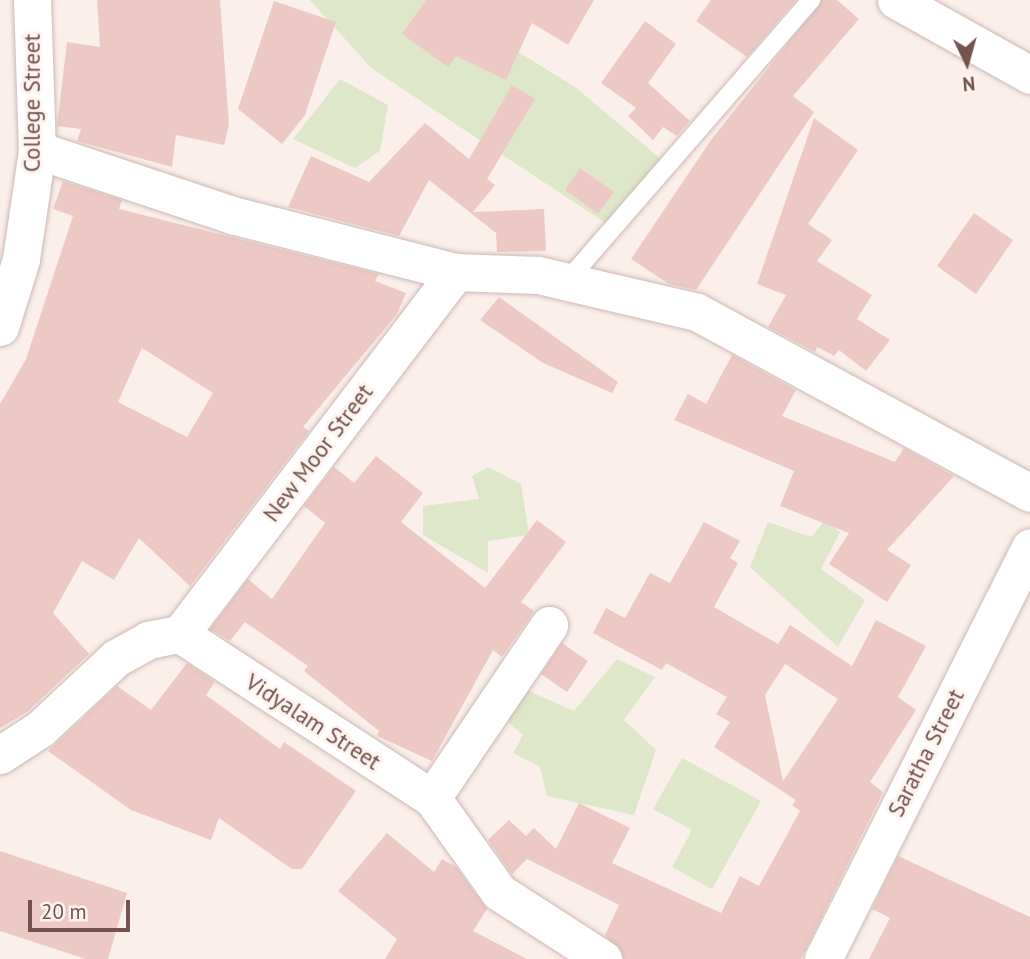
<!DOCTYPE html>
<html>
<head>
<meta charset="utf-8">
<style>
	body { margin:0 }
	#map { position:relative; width:1030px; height:959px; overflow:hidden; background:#faefea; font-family:"PT Sans",sans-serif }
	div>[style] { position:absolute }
	.green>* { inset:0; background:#dee7ca }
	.building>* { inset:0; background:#edc9c5 }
	.roads { filter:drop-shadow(0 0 2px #ceb8b4) drop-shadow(0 0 2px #ceb8b4) }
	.lane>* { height:18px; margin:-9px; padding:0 9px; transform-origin:9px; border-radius:9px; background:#fff }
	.street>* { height:37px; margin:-18.5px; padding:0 18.5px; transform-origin:18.5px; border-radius:18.5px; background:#fff }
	span { translate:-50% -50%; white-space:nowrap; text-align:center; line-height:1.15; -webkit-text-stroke:6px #fdf4f0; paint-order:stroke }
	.street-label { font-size:23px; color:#735250 }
	.north { position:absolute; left:932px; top:28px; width:70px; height:70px; -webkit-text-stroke:5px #fdf4f0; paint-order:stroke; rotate:175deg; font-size:19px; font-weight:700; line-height:28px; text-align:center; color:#735250 }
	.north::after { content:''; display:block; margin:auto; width:24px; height:32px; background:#735250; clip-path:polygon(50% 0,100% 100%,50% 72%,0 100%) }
	.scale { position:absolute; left:28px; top:900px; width:102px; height:32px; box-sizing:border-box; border:4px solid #735250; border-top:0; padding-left:9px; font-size:21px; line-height:24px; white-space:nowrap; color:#735250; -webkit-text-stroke:5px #fdf4f0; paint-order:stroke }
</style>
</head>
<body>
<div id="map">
	<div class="green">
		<div style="clip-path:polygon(310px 0,434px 0,575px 87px,668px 165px,613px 228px,371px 68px)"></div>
		<div style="clip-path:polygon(340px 79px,388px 105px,380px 151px,355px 168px,293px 139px)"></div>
		<div style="clip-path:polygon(488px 467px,521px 484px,529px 535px,488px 541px,488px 573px,423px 535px,423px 506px,479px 499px,472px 476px)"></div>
		<div style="clip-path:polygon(826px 519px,840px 532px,821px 569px,865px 600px,838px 647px,750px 567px,768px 522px,811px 537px)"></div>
		<div style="clip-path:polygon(617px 659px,655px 677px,624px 720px,656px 750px,634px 815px,547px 796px,540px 767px,513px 753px,523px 735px,499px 714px,522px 688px,574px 711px)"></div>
		<div style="clip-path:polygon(682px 758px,761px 801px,712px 889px,672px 867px,692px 830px,653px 809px)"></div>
	</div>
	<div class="building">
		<div style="clip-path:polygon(97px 0,220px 0,229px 125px,224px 145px,176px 135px,172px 167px,77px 141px,81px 129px,57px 126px,67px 42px,100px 47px)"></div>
		<div style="clip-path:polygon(426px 0,594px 0,568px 45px,532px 23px,506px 80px,456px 56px,448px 67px,402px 34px)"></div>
		<div style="clip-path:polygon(711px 0,796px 0,747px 57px,696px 21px)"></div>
		<div style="clip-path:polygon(822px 0,837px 0,859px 19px,793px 96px,814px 112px,696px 290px,669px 284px,631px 259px,711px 140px)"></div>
		<div style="clip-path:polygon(274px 1px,336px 22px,305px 115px,282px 144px,238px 109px)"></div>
		<div style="clip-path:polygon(645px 21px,676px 44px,648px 83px,690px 121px,677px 136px,663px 127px,653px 140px,628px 116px,636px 108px,601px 83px)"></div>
		<div style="clip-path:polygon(512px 85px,535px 99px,487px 179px,495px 185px,473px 212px,544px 209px,546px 251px,497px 252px,496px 233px,429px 180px,399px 236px,288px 207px,311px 156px,369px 182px,425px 123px,469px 159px)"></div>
		<div style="clip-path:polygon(814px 118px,858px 150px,808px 224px,832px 240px,817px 261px,872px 295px,857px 319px,890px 340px,866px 371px,839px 350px,834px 356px,817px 347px,815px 352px,768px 327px,786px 295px,757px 284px)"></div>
		<div style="clip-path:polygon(580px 168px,614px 192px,598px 214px,565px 190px)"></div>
		<div style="clip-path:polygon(evenodd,63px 181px,122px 200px,119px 209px,379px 274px,375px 281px,406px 293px,397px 314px,303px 427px,309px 431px,190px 586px,139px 538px,114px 580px,82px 561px,53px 613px,89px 654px,27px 712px,0 728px,0 404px,26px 359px,73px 216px,53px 209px,63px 181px,142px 348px,213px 393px,187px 437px,118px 402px,142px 348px)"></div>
		<div style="clip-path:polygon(974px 213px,1013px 240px,976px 294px,937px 266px)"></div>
		<div style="clip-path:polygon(499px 297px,618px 382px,612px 393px,543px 363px,480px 320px)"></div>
		<div style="clip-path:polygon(732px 355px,796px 390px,782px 416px,895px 462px,904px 448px,954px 476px,887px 550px,911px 565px,887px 602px,829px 564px,849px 533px,780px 506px,794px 471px,674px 420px,688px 394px,706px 404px)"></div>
		<div style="clip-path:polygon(376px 456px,423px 493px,401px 522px,485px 588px,537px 520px,566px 542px,521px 602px,534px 611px,502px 657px,493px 650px,432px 761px,377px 736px,379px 731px,304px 671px,308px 666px,245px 622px,230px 641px,210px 629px,248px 579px,272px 599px,325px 523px,304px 506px,334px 467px,354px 483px)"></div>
		<div style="clip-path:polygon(evenodd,704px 522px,740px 541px,730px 558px,738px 563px,714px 607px,778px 644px,790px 625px,852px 666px,876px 620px,926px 646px,898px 697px,916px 710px,870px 782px,883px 792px,801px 959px,624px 959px,605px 935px,619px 905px,527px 859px,512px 874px,488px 840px,509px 820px,526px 836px,534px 828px,556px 849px,579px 803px,630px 828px,612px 863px,721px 913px,740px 876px,759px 886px,800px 811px,792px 805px,796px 800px,714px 747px,730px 722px,716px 714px,727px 697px,666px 663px,662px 670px,593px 633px,606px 608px,625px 618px,650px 573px,670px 583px,704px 522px,785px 664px,838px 699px,783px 781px,765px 695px,785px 664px)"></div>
		<div style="clip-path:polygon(562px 643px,588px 661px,567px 692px,541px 674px)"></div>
		<div style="clip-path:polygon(187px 663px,215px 682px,206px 695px,280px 749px,284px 742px,356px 791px,302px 869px,292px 869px,219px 818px,211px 840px,131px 810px,48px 751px,117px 686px,151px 710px)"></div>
		<div style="clip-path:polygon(387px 833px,434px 872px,442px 859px,456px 867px,487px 909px,473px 931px,527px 959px,385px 959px,397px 939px,338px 891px)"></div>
		<div style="clip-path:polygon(0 851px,127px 893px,108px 959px,86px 959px,0 931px)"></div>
		<div style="clip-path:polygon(898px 856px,1030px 917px,1030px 959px,869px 959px,890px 918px,872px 909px)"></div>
	</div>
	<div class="roads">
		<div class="lane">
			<div style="left:566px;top:282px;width:374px;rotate:-49deg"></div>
		</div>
		<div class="street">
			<div style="left:896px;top:0;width:154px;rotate:29.2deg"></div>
			<div style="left:37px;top:150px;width:206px;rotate:18.4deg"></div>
			<div style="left:232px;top:215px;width:231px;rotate:14.3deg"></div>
			<div style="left:456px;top:272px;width:82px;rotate:2.1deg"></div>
			<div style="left:538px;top:275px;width:163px;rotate:13.1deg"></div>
			<div style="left:697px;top:312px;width:379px;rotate:28.5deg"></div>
			<div style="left:0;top:327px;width:71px;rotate:-72.8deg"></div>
			<div style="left:21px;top:259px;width:110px;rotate:-81.6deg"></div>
			<div style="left:37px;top:150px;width:150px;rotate:-91.9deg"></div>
			<div style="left:180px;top:634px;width:455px;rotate:-52.7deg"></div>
			<div style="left:0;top:755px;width:48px;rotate:-33deg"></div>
			<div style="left:40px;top:729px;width:104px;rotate:-43.1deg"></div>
			<div style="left:116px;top:658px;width:37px;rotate:-29deg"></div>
			<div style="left:148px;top:640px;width:33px;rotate:-11deg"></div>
			<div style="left:180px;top:634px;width:301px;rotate:33.1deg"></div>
			<div style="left:432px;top:798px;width:115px;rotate:54.5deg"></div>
			<div style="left:499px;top:892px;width:124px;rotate:32.8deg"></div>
			<div style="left:432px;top:798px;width:209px;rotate:-55.9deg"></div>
			<div style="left:823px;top:959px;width:461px;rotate:-63.3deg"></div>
		</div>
	</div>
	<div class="street-label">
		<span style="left:32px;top:103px;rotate:-90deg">College Street</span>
		<span style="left:318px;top:453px;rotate:-53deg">New Moor Street</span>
		<span style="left:313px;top:722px;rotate:33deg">Vidyalam Street</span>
		<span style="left:926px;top:753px;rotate:-63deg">Saratha Street</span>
	</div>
	<div class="north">N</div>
	<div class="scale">20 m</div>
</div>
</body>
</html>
